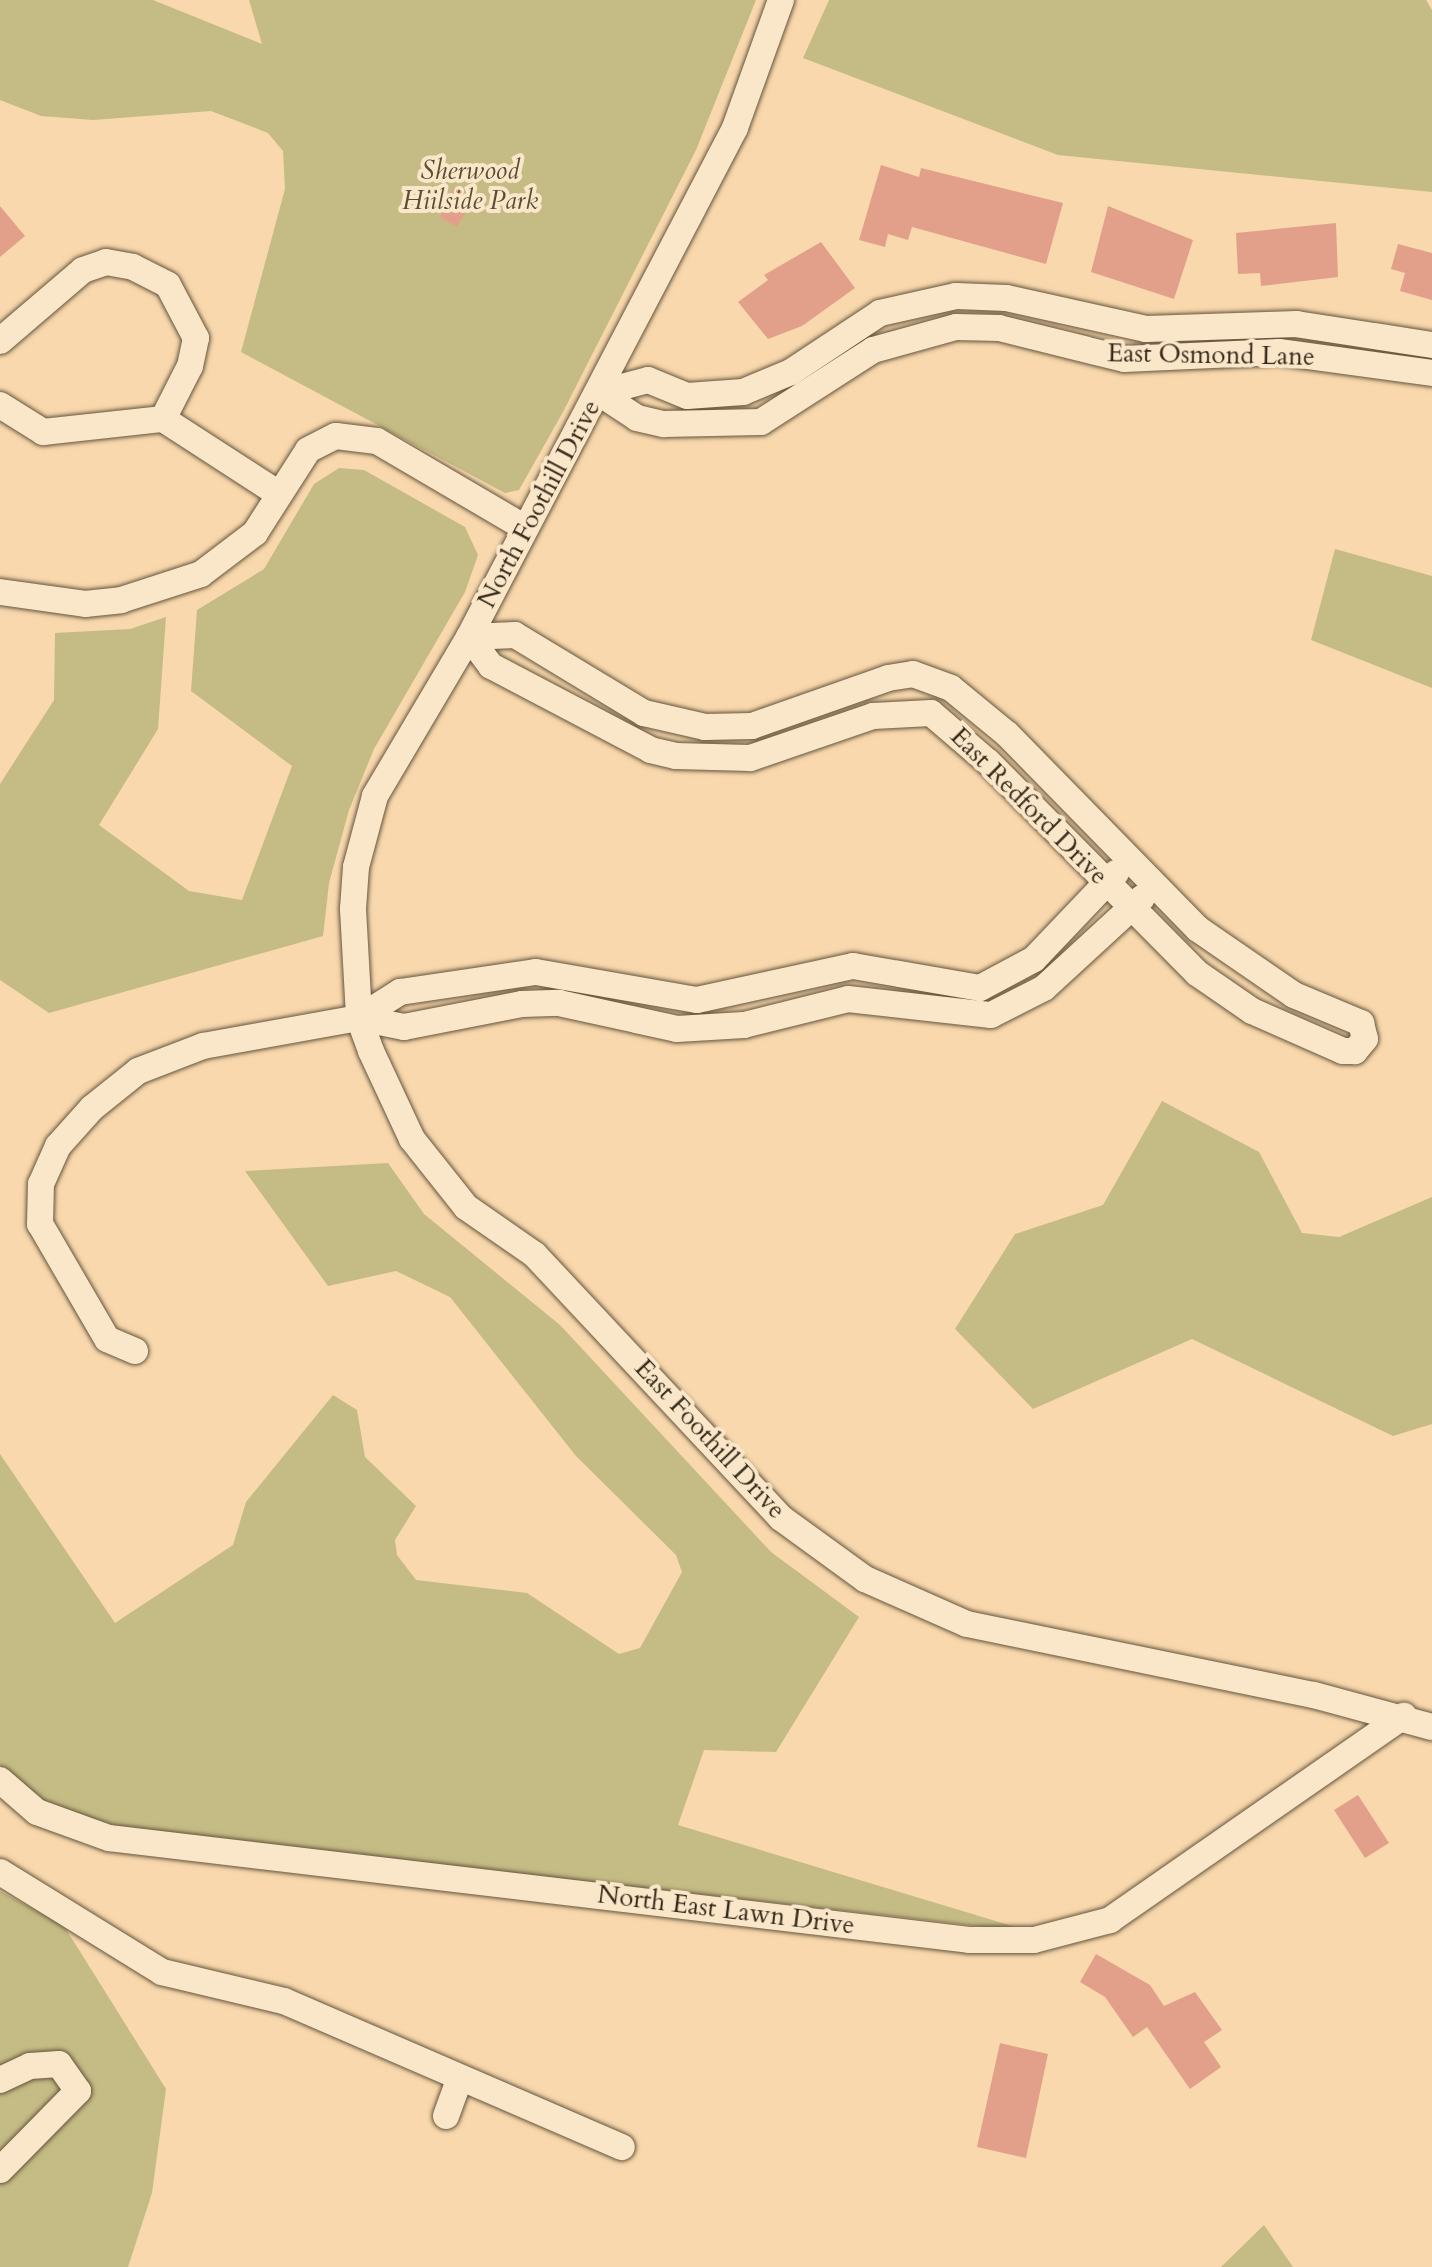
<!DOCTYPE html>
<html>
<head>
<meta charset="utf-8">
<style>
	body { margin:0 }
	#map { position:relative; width:1432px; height:2267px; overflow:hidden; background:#f8d8ac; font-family:Cardo,serif }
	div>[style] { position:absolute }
	.green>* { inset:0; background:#c4bc84 }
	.building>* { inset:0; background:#e2a08b }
	.roads { filter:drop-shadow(0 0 2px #65553e) drop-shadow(0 0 2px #65553e) }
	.minor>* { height:26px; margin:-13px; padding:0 13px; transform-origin:13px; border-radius:13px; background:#fae6c9 }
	span { translate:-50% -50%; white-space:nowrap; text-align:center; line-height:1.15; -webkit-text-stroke:8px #fae6c9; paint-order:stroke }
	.park-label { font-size:26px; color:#584e34; font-style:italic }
	.street-label { font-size:26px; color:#342919 }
</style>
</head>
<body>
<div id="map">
	<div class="green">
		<div style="clip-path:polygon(0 0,153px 0,262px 44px,249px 0,756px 0,696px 150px,563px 412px,519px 490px,505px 493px,241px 352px,285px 189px,283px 151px,268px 133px,211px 111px,93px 120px,41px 116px,0 100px)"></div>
		<div style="clip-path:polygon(829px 0,1426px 0,1432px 10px,1432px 192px,1058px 155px,803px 58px)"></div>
		<div style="clip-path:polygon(339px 468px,364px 470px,465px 527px,478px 555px,465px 592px,374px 749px,349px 810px,329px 883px,323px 936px,49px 1013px,0 980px,0 784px,54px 700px,55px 633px,130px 629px,166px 617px,158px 729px,99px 825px,189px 891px,242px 900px,292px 766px,191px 691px,197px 610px,264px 569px,314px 484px)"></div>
		<div style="clip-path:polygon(1335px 549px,1432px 576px,1432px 688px,1311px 640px)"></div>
		<div style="clip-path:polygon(1162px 1101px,1259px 1152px,1302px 1233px,1339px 1237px,1432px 1197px,1432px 1424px,1393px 1436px,1192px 1339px,1033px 1409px,955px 1329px,1015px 1234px,1103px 1205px)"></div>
		<div style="clip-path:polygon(388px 1163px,424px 1214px,560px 1325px,771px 1552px,859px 1617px,776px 1752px,704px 1750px,678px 1825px,1032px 1932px,99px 1826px,25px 1792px,0 1765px,0 1454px,115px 1623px,233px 1545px,246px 1502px,333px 1395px,357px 1410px,365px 1457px,416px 1506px,395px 1540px,397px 1555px,416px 1580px,527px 1593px,619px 1654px,640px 1648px,682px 1572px,676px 1555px,576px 1456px,450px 1297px,396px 1271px,328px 1286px,245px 1171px)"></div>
		<div style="clip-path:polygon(0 1891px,64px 1926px,166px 2089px,152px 2193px,128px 2267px,0 2267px)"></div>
		<div style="clip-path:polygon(1264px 2225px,1293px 2267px,1221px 2267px)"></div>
	</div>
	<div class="building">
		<div style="clip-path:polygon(881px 165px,919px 177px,921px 168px,1063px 203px,1046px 264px,912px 227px,908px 240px,888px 234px,885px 247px,859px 240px)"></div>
		<div style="clip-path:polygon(454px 188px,473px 199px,457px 227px,440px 217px)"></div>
		<div style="clip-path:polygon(0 206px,25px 236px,0 257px)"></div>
		<div style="clip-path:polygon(1108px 206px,1193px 240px,1174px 299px,1091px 272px)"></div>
		<div style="clip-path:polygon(1336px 223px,1338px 277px,1261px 286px,1260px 273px,1238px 274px,1236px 233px)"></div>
		<div style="clip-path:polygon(821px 242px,855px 288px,802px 326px,768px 339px,738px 302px,768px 280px,764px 275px)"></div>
		<div style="clip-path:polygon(1398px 244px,1432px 253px,1432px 300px,1400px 291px,1405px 273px,1391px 269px)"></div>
		<div style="clip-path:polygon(1358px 1795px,1389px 1843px,1365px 1858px,1334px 1810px)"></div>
		<div style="clip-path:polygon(1096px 1954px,1150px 1985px,1164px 2006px,1195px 1992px,1222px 2030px,1204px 2042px,1221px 2067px,1190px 2089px,1147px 2027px,1133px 2037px,1105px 1997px,1080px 1982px)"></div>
		<div style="clip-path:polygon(1000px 2043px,1048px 2054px,1026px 2158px,977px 2147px)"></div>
	</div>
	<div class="roads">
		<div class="minor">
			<div style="left:781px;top:0;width:136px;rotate:109.8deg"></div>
			<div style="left:735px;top:128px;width:574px;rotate:117.59deg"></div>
			<div style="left:469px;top:637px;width:185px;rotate:120.6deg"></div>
			<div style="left:375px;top:796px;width:73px;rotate:105deg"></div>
			<div style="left:356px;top:867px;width:42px;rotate:94.1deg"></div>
			<div style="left:353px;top:909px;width:109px;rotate:86.8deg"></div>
			<div style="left:359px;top:1018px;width:35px;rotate:70deg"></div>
			<div style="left:371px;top:1051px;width:97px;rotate:65deg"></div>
			<div style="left:412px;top:1139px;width:87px;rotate:51.5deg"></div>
			<div style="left:466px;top:1207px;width:84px;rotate:34.8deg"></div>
			<div style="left:535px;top:1255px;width:360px;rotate:46.9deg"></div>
			<div style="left:781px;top:1518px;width:104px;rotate:36deg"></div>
			<div style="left:865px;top:1579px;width:111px;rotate:23.8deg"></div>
			<div style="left:967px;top:1624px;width:354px;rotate:11.6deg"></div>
			<div style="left:1314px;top:1695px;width:122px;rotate:15.2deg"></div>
			<div style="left:0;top:341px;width:109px;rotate:-40.5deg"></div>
			<div style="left:83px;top:270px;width:24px;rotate:-19deg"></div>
			<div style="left:106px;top:262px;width:27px;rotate:10deg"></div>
			<div style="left:133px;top:267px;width:39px;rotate:27deg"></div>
			<div style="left:168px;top:285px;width:60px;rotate:62.2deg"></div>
			<div style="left:196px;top:338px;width:29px;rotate:102deg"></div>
			<div style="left:190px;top:366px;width:59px;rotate:117deg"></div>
			<div style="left:1432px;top:345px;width:137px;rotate:-171.2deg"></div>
			<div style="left:1297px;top:324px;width:151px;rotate:178.1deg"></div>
			<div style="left:1146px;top:329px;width:143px;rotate:-167.5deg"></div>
			<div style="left:1006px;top:298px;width:50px;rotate:-177.7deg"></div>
			<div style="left:956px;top:296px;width:78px;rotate:167.4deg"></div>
			<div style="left:880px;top:313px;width:107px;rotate:146.5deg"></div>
			<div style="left:791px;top:372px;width:52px;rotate:157.4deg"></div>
			<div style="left:743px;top:392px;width:56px;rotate:175.9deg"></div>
			<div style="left:687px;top:396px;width:42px;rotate:-157.7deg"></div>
			<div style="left:648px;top:380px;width:51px;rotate:165.1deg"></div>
			<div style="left:599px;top:393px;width:45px;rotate:33.3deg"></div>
			<div style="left:637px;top:418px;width:28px;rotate:13deg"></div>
			<div style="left:664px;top:424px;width:97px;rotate:-1.2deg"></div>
			<div style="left:761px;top:422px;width:133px;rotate:-32.7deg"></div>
			<div style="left:873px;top:350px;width:86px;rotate:-15.5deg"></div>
			<div style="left:956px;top:327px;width:43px;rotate:1.3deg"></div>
			<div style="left:999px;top:328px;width:129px;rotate:13.9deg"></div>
			<div style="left:1124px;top:359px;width:155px;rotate:-2.6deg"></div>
			<div style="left:1279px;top:352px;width:154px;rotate:7.8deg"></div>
			<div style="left:0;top:405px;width:51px;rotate:32.1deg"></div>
			<div style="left:43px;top:432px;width:121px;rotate:-6.2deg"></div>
			<div style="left:163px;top:419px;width:138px;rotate:32.9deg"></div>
			<div style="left:0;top:592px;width:86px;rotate:8deg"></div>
			<div style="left:85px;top:604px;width:36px;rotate:-6deg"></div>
			<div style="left:121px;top:600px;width:84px;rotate:-18deg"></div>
			<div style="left:201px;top:574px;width:68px;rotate:-37.2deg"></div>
			<div style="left:255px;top:533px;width:98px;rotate:-57.4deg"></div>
			<div style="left:308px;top:450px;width:31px;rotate:-27deg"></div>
			<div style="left:336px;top:436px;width:41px;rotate:7deg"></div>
			<div style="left:377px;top:441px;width:172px;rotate:30.4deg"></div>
			<div style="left:515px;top:635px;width:151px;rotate:31.2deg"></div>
			<div style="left:644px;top:713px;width:63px;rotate:12.9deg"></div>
			<div style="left:705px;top:727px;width:47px;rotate:-1.2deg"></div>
			<div style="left:752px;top:726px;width:144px;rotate:-19.4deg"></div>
			<div style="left:888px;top:678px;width:25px;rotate:-9deg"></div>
			<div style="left:913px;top:674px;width:40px;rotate:20.2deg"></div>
			<div style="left:951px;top:688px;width:72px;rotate:39.4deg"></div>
			<div style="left:1007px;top:734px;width:273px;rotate:45.6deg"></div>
			<div style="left:1198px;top:929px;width:116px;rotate:34.5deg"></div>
			<div style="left:1294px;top:995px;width:73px;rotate:22.7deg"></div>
			<div style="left:1361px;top:1023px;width:16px;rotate:76deg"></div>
			<div style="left:1365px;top:1039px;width:16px;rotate:130deg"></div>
			<div style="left:1355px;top:1051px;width:12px;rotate:180deg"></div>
			<div style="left:1343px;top:1051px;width:99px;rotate:-156.3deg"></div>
			<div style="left:1252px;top:1011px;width:67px;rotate:-145.4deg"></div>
			<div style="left:1197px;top:973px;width:297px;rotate:-134.7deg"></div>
			<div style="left:988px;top:762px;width:75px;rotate:-139.3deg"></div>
			<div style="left:931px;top:713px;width:58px;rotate:177deg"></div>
			<div style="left:873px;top:716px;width:130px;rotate:161.1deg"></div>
			<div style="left:750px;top:758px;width:74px;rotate:-178.5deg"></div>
			<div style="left:676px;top:756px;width:26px;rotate:-167deg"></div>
			<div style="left:651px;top:750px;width:181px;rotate:-152.3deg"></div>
			<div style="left:491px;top:666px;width:36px;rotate:-127deg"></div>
			<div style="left:469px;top:637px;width:46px;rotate:-2.5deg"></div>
			<div style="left:359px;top:1018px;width:49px;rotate:-32.4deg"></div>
			<div style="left:400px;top:992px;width:137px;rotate:-8.4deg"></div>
			<div style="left:536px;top:972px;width:163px;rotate:9.9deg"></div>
			<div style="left:697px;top:1000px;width:160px;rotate:-12.3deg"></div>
			<div style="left:853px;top:966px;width:129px;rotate:9.8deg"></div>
			<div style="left:980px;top:988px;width:61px;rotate:-28.2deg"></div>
			<div style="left:1034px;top:959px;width:119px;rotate:-46.4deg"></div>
			<div style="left:135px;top:1351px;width:30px;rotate:-157deg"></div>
			<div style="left:107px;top:1339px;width:133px;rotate:-120.2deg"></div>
			<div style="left:40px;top:1224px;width:40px;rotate:-88.6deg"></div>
			<div style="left:41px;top:1184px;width:42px;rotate:-65.9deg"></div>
			<div style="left:58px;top:1146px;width:51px;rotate:-48.2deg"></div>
			<div style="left:92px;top:1108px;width:59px;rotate:-38.8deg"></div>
			<div style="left:138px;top:1071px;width:70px;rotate:-21deg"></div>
			<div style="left:203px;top:1046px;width:158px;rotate:-10.2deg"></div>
			<div style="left:359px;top:1018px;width:46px;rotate:11.3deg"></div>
			<div style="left:404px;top:1027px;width:120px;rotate:-11deg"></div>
			<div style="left:522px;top:1004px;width:37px;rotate:-2deg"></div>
			<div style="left:559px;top:1003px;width:121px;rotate:12.4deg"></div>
			<div style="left:677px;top:1029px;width:67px;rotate:-3.4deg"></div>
			<div style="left:744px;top:1025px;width:107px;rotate:-14deg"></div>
			<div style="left:848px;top:999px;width:144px;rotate:6.4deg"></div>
			<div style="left:991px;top:1015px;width:59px;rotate:-27deg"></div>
			<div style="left:1044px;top:988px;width:133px;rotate:-42.6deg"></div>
			<div style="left:0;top:1780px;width:49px;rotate:40.9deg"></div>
			<div style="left:37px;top:1812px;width:77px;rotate:19.9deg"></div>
			<div style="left:109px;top:1838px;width:866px;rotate:6.76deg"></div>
			<div style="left:969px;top:1940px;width:65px"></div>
			<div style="left:1034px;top:1940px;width:79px;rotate:-14.7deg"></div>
			<div style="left:1110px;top:1920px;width:358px;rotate:-34.8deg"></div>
			<div style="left:0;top:1872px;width:190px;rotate:31.7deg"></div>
			<div style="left:162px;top:1972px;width:125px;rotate:13.4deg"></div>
			<div style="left:284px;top:2001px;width:368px;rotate:23.4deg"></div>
			<div style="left:0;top:2080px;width:33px;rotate:-25deg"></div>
			<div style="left:30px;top:2066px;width:29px;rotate:-4deg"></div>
			<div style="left:59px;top:2064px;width:33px;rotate:55deg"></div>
			<div style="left:78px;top:2091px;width:111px;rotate:134.6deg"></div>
			<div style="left:446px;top:2116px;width:38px;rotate:-70deg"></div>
		</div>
	</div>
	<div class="park-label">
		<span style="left:470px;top:186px">Sherwood<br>Hiilside Park</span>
	</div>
	<div class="street-label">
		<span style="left:1211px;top:355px;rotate:1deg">East Osmond Lane</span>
		<span style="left:539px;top:504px;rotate:-62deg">North Foothill Drive</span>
		<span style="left:1029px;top:806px;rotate:45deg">East Redford Drive</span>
		<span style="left:710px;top:1439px;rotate:47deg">East Foothill Drive</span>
		<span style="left:726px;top:1910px;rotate:7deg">North East Lawn Drive</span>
	</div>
</div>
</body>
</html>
